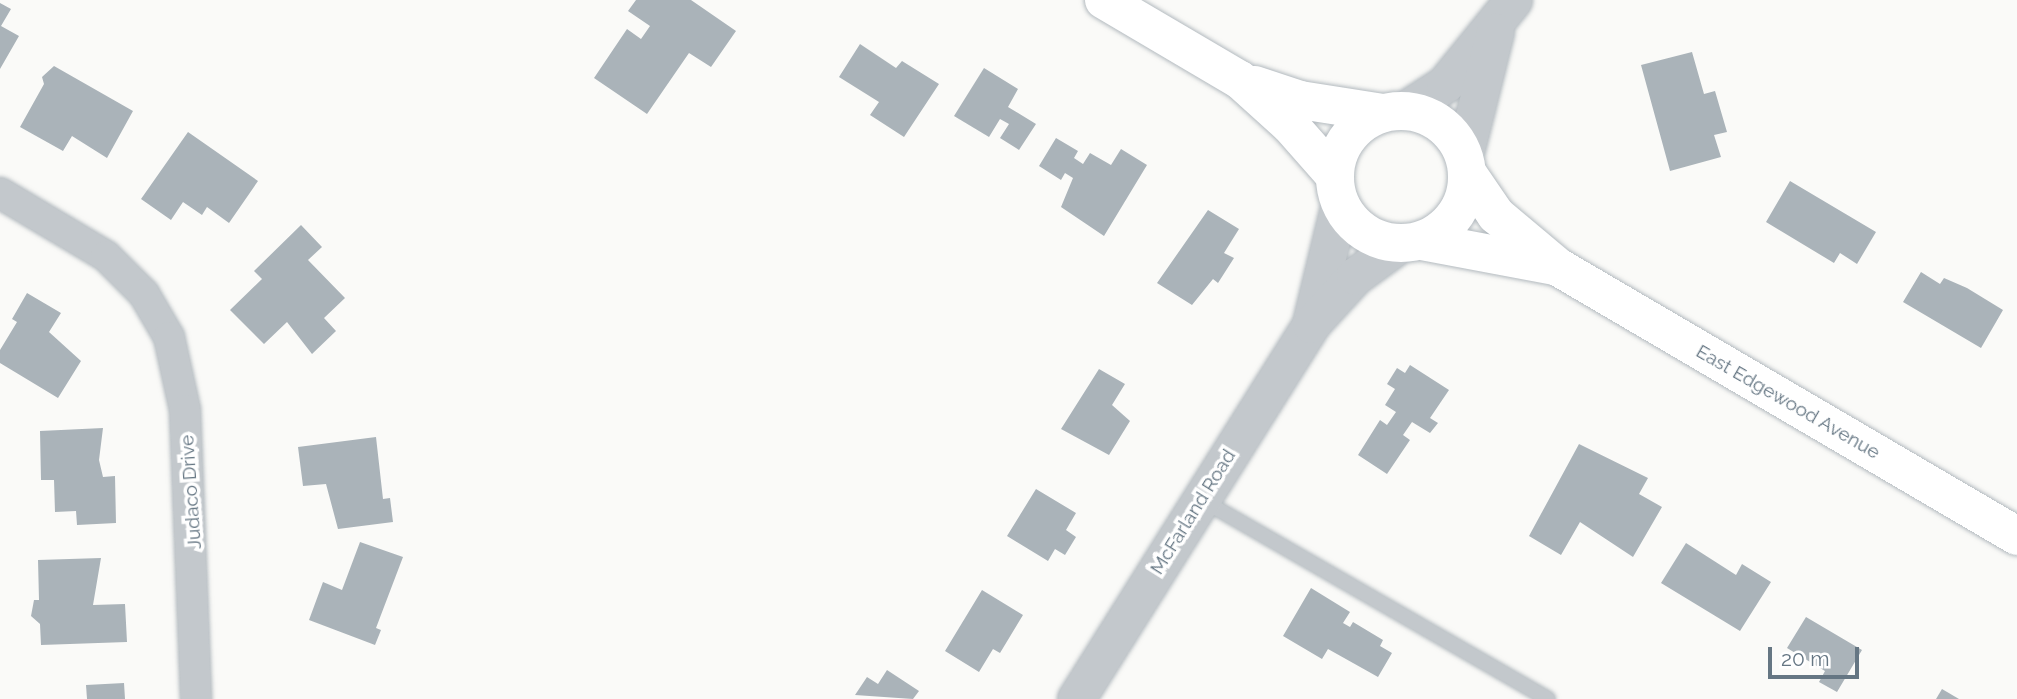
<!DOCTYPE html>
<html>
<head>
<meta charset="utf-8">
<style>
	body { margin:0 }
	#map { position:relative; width:2017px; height:699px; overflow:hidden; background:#fafaf8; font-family:Raleway,sans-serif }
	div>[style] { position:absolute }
	.building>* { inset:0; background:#aab3b9 }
	.roads { filter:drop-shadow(0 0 2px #b3babf) drop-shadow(0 0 2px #b3babf) }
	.service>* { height:14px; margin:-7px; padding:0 7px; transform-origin:7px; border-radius:7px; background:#c3c8cc }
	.minor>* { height:30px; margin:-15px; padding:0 15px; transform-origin:15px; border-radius:15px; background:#c3c8cc }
	.tertiary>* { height:37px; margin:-18.5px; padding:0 18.5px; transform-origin:18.5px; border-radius:18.5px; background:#c3c8cc }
	.secondary>* { height:38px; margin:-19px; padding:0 19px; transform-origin:19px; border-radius:19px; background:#fff }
	.secondary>.ring { margin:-19px; padding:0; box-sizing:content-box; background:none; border:38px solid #fff; border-radius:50% }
	span { translate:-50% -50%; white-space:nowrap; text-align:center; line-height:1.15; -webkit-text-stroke:7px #fff; paint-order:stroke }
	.street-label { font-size:19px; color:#657683 }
	.scale { position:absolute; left:1768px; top:647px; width:91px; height:32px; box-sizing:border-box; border:4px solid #657683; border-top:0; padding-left:9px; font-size:21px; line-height:24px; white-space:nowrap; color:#657683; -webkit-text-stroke:5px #fff; paint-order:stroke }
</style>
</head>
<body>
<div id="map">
	<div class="building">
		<div style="clip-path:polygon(636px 0,691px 0,736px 31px,711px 67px,689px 53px,647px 114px,594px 78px,627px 29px,641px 39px,650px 26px,628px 11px)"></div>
		<div style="clip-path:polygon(0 3px,11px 9px,1px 26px,19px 36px,0 69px)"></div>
		<div style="clip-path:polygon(860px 44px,896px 68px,902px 61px,939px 84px,904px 137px,870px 115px,879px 102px,839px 77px)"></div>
		<div style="clip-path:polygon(1692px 52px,1704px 94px,1715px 91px,1727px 132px,1714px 135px,1721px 157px,1670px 171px,1641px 65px)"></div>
		<div style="clip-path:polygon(54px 66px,133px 111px,107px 158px,72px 136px,63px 151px,20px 127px,44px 84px,42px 77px)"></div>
		<div style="clip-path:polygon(984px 68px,1018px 89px,1008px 107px,1036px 124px,1019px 150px,1000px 138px,1009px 124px,1000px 119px,989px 137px,954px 116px)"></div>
		<div style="clip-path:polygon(188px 132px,258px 181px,229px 223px,207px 207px,202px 215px,183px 202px,171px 220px,141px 199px)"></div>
		<div style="clip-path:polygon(1056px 138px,1078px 151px,1074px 158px,1083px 164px,1090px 153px,1111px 165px,1121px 149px,1147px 165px,1104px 236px,1061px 207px,1073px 178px,1065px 173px,1061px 180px,1039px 166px)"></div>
		<div style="clip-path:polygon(1790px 181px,1876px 232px,1857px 264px,1840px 253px,1834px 263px,1766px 222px)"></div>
		<div style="clip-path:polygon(1208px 210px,1239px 229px,1224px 253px,1234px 258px,1218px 283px,1213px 279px,1192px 305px,1157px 283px)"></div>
		<div style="clip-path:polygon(301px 225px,322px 247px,308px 260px,345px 298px,324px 318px,336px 331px,312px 354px,287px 322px,264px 344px,230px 310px,262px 279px,254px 271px)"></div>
		<div style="clip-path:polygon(1921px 272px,1940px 284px,1944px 278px,1967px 288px,2003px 310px,1981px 348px,1903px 302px)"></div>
		<div style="clip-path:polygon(27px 293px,61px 313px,49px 332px,81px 361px,58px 398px,0 363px,0 350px,17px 322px,12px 319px)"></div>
		<div style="clip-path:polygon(1410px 365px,1449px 390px,1430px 418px,1438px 423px,1430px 433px,1412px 422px,1403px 435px,1410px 440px,1387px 474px,1358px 455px,1380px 420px,1387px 425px,1396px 412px,1385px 405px,1395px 389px,1387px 384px,1397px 368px,1405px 373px)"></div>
		<div style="clip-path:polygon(1099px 369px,1125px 384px,1112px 405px,1130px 421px,1109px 455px,1061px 429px)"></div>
		<div style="clip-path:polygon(103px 428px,99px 460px,103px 477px,115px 476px,116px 523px,77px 525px,76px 511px,55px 512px,54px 480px,41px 480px,40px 431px)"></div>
		<div style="clip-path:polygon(376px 437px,383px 499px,390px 498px,393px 522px,338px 529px,326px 484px,303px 486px,298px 447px)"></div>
		<div style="clip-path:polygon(1579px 444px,1648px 478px,1639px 494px,1662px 507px,1633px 557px,1580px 522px,1561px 555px,1529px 536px)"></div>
		<div style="clip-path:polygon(1036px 489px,1076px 513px,1066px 530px,1076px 537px,1065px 555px,1055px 549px,1048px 561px,1007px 536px)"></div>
		<div style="clip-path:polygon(360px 542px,403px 557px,376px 628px,381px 630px,375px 645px,309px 620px,323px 582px,342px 590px)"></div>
		<div style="clip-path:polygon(1686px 543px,1736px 575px,1742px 564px,1771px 582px,1740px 631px,1661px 583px)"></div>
		<div style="clip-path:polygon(101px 558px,93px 605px,125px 604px,127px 642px,41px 645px,40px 624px,31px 616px,34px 600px,39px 600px,38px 560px)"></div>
		<div style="clip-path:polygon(1311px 588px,1350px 612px,1343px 623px,1350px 627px,1353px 622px,1383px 640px,1380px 646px,1392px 653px,1378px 677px,1328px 649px,1322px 659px,1283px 636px)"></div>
		<div style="clip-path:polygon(982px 590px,1023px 615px,1000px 653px,993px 649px,979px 672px,945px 651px)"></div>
		<div style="clip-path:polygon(1806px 617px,1862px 650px,1837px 692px,1819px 682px,1825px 671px,1787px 648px)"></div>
		<div style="clip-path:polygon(887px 670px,919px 691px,913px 699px,855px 695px,867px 677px,878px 684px)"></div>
		<div style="clip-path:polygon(124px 683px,125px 699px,87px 699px,86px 685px)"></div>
		<div style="clip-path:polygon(1942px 689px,1959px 699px,1936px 699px)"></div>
	</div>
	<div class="roads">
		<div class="service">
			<div style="left:1202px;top:500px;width:399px;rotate:29.9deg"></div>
		</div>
		<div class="minor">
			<div style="left:0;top:193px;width:123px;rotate:30.7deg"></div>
			<div style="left:106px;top:256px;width:54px;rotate:45deg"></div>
			<div style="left:144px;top:294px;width:50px;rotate:59.8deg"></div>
			<div style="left:169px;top:337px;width:75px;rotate:77.6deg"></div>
			<div style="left:185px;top:410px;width:289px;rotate:87.8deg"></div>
		</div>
		<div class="tertiary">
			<div style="left:1403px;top:111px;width:50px;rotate:-32.7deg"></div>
			<div style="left:1445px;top:84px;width:108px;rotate:-51deg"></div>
			<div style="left:1464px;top:156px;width:128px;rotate:-76deg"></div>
			<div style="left:1311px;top:323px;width:123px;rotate:-76.4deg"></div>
			<div style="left:1076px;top:699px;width:443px;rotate:-57.9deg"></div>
			<div style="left:1311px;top:324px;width:65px;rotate:-47.5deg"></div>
			<div style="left:1355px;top:276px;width:54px;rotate:-36deg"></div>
		</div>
		<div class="secondary">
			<div style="left:1104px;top:0;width:158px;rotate:30.5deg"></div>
			<div style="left:1240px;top:80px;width:67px;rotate:42deg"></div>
			<div style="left:1290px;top:125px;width:68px;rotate:48.6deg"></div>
			<div style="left:1255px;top:85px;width:47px;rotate:18.4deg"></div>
			<div style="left:1300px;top:100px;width:84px;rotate:8.9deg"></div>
			<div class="ring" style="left:1335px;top:111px;width:94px;height:94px"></div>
			<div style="left:1468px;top:174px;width:50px;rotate:55.7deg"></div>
			<div style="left:1496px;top:215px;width:81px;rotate:40deg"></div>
			<div style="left:1558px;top:267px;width:532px;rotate:30.37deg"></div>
			<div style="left:1422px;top:241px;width:134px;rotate:10.7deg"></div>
		</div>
	</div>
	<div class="street-label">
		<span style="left:1788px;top:402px;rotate:30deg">East Edgewood Avenue</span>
		<span style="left:191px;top:492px;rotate:-94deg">Judaco Drive</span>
		<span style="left:1193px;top:512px;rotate:-58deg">McFarland Road</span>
	</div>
	<div class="scale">20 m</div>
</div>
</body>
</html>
